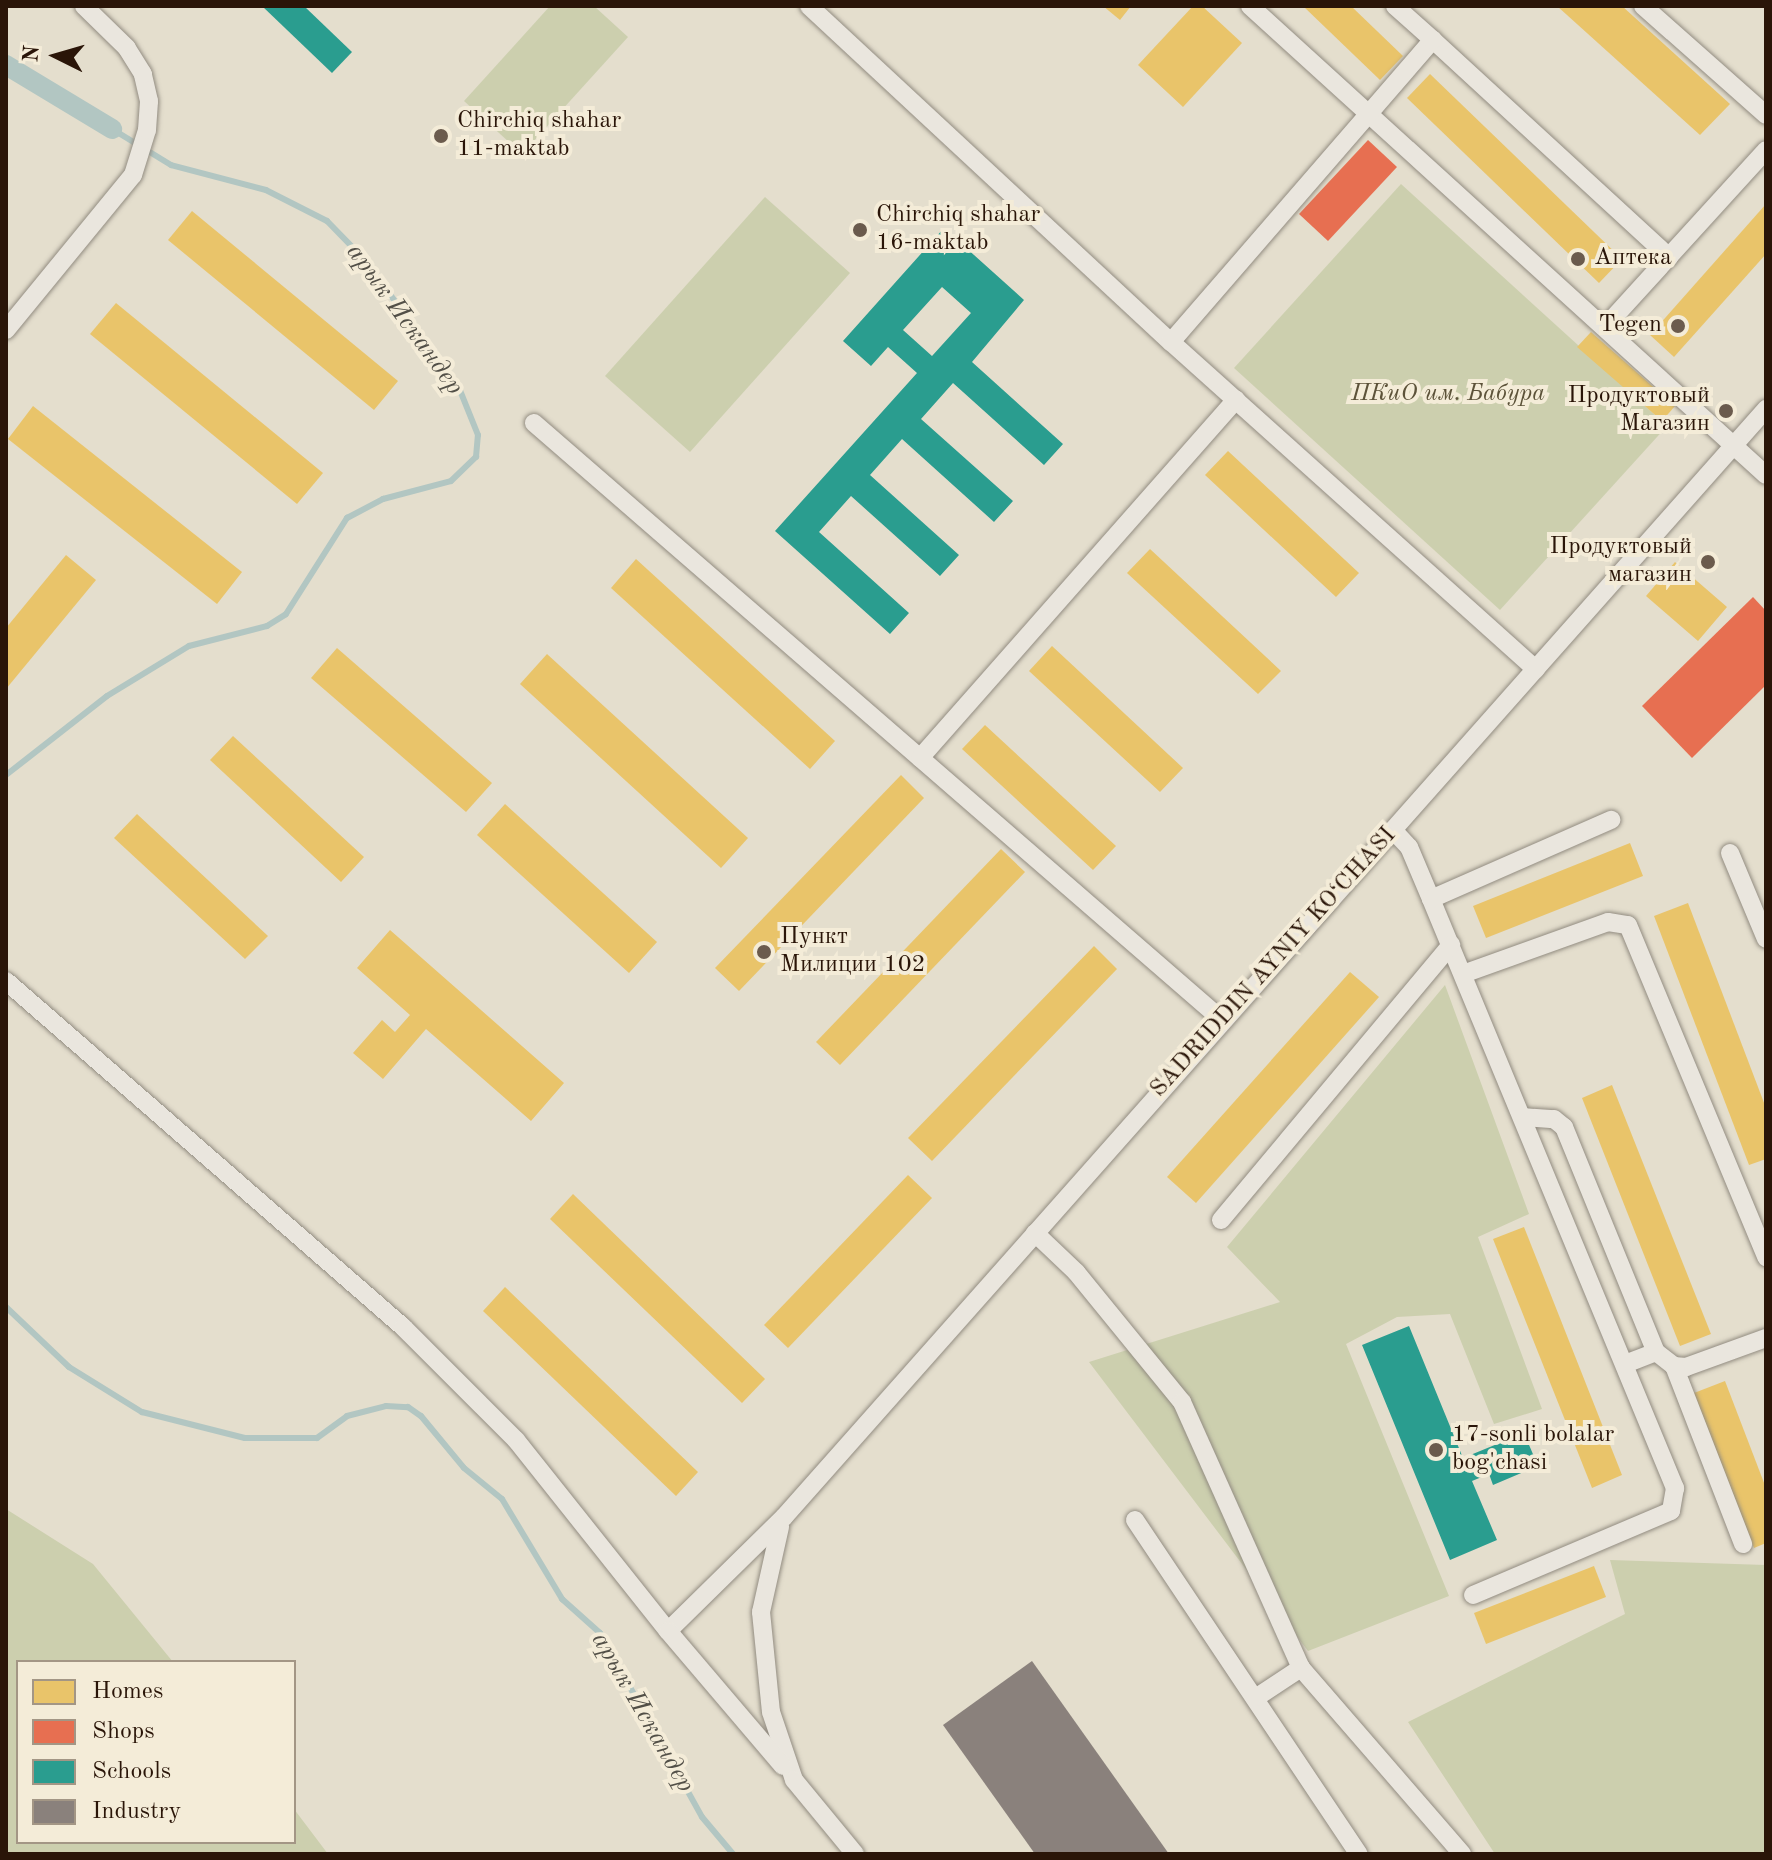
<!DOCTYPE html>
<html>
<head>
<meta charset="utf-8">
<style>
	body { margin:0 }
	#map { position:relative; width:1772px; height:1860px; overflow:hidden; background:#e4decd; font-family:"Old Standard TT",serif }
	div>[style] { position:absolute }
	.green>* { inset:0; background:#cccfae }
	.homes>* { inset:0; background:#e9c46a }
	.shops>* { inset:0; background:#e76f51 }
	.schools>* { inset:0; background:#2a9d8f }
	.industry>* { inset:0; background:#8a817c }
	.stream>* { height:6px; margin:-3px; padding:0 3px; transform-origin:3px; border-radius:3px; background:#b2c6c2 }
	.canal>* { height:20px; margin:-10px; padding:0 10px; transform-origin:10px; border-radius:10px; background:#b2c6c2 }
	.roads { filter:drop-shadow(0 0 2px #928c81) drop-shadow(0 0 2px #928c81) }
	.minor>* { height:18px; margin:-9px; padding:0 9px; transform-origin:9px; border-radius:9px; background:#eae6de }
	.dots>* { width:22px; height:22px; translate:-50% -50%; box-sizing:border-box; border:4px solid #f4ecd8; border-radius:50% }
	span { translate:-50% -50%; white-space:nowrap; text-align:center; line-height:1.15; -webkit-text-stroke:8px #f4ecd8; paint-order:stroke }
	.poi-label { font-size:24px; color:#2a1508 }
	.left { translate:0 -50%; text-align:left }
	.right { translate:-100% -50%; text-align:right }
	.park-label { font-size:24px; color:#5c5239; font-style:italic }
	.street-label { font-size:24px; color:#2a1508 }
	.water-label { font-size:26px; color:#524f47; font-style:italic }
	.frame { position:absolute; inset:0; border:8px solid #2a1508; pointer-events:none }
	.legend { position:absolute; left:16px; top:1660px; width:280px; height:184px; box-sizing:border-box; background:#f4ecd8; border:2px solid #a39685; margin:0; padding:10px 14px; list-style:none; font-size:24px; color:#2a1508 }
	.legend li { display:flex; align-items:center; gap:16px; height:40px }
	.legend b { width:40px; border:2px solid #a39685 }
	.north { position:absolute; left:16px; top:16px; width:80px; height:80px; -webkit-text-stroke:6px #f4ecd8; paint-order:stroke; rotate:275deg; font-size:22px; font-weight:700; line-height:32px; text-align:center; color:#2a1508 }
	.north::after { content:''; display:block; margin:auto; width:28px; height:36px; background:#2a1508; clip-path:polygon(50% 0,100% 100%,50% 72%,0 100%) }
</style>
</head>
<body>
<div id="map">
	<div class="green">
		<div style="clip-path:polygon(550px 6px,594px 6px,628px 37px,522px 154px,464px 101px)"></div>
		<div style="clip-path:polygon(1401px 184px,1667px 426px,1500px 610px,1234px 368px)"></div>
		<div style="clip-path:polygon(765px 197px,850px 273px,690px 452px,605px 376px)"></div>
		<div style="clip-path:polygon(1445px 985px,1529px 1214px,1478px 1237px,1542px 1409px,1494px 1424px,1450px 1314px,1397px 1317px,1346px 1344px,1449px 1596px,1308px 1651px,1089px 1362px,1280px 1302px,1227px 1247px)"></div>
		<div style="clip-path:polygon(6px 1509px,93px 1564px,173px 1662px,18px 1662px,18px 1842px,294px 1842px,294px 1809px,328px 1854px,6px 1854px)"></div>
		<div style="clip-path:polygon(1610px 1560px,1766px 1565px,1766px 1854px,1495px 1854px,1408px 1722px,1625px 1614px)"></div>
	</div>
	<div class="homes">
		<div style="clip-path:polygon(1103px 6px,1131px 6px,1120px 20px)"></div>
		<div style="clip-path:polygon(1193px 6px,1202px 6px,1242px 43px,1183px 107px,1138px 65px)"></div>
		<div style="clip-path:polygon(1303px 6px,1351px 6px,1403px 56px,1380px 80px)"></div>
		<div style="clip-path:polygon(1557px 6px,1622px 6px,1730px 104px,1700px 135px)"></div>
		<div style="clip-path:polygon(1430px 74px,1622px 259px,1599px 283px,1407px 98px)"></div>
		<div style="clip-path:polygon(1766px 204px,1766px 254px,1674px 357px,1650px 335px)"></div>
		<div style="clip-path:polygon(192px 211px,398px 381px,374px 410px,168px 240px)"></div>
		<div style="clip-path:polygon(116px 303px,323px 473px,297px 504px,90px 334px)"></div>
		<div style="clip-path:polygon(1591px 332px,1675px 406px,1662px 421px,1577px 347px)"></div>
		<div style="clip-path:polygon(33px 406px,242px 572px,217px 604px,8px 439px)"></div>
		<div style="clip-path:polygon(1228px 451px,1359px 573px,1336px 597px,1205px 475px)"></div>
		<div style="clip-path:polygon(1150px 549px,1281px 671px,1258px 694px,1127px 573px)"></div>
		<div style="clip-path:polygon(66px 555px,96px 580px,6px 689px,6px 628px)"></div>
		<div style="clip-path:polygon(636px 559px,835px 741px,810px 769px,611px 588px)"></div>
		<div style="clip-path:polygon(1675px 562px,1727px 607px,1698px 641px,1646px 596px)"></div>
		<div style="clip-path:polygon(1052px 646px,1183px 768px,1160px 792px,1029px 671px)"></div>
		<div style="clip-path:polygon(337px 648px,492px 783px,466px 812px,311px 678px)"></div>
		<div style="clip-path:polygon(547px 654px,748px 838px,721px 868px,520px 684px)"></div>
		<div style="clip-path:polygon(985px 725px,1116px 846px,1093px 870px,962px 749px)"></div>
		<div style="clip-path:polygon(233px 736px,364px 857px,341px 882px,210px 760px)"></div>
		<div style="clip-path:polygon(901px 775px,924px 798px,739px 991px,715px 968px)"></div>
		<div style="clip-path:polygon(505px 804px,657px 942px,629px 973px,477px 835px)"></div>
		<div style="clip-path:polygon(137px 814px,268px 936px,245px 959px,114px 838px)"></div>
		<div style="clip-path:polygon(1630px 843px,1643px 876px,1486px 938px,1473px 906px)"></div>
		<div style="clip-path:polygon(1001px 849px,1025px 872px,840px 1065px,816px 1042px)"></div>
		<div style="clip-path:polygon(1688px 903px,1766px 1108px,1766px 1159px,1749px 1165px,1654px 916px)"></div>
		<div style="clip-path:polygon(390px 930px,564px 1083px,531px 1121px,426px 1029px,383px 1079px,353px 1053px,382px 1020px,395px 1032px,410px 1015px,357px 968px)"></div>
		<div style="clip-path:polygon(1094px 946px,1117px 969px,932px 1161px,908px 1138px)"></div>
		<div style="clip-path:polygon(1350px 972px,1379px 997px,1196px 1203px,1167px 1177px)"></div>
		<div style="clip-path:polygon(1612px 1085px,1711px 1334px,1680px 1346px,1582px 1098px)"></div>
		<div style="clip-path:polygon(908px 1175px,932px 1198px,788px 1348px,764px 1325px)"></div>
		<div style="clip-path:polygon(573px 1194px,765px 1379px,742px 1403px,550px 1219px)"></div>
		<div style="clip-path:polygon(1524px 1227px,1622px 1475px,1592px 1488px,1493px 1239px)"></div>
		<div style="clip-path:polygon(505px 1287px,698px 1472px,676px 1496px,483px 1311px)"></div>
		<div style="clip-path:polygon(1725px 1381px,1766px 1488px,1766px 1543px,1754px 1548px,1694px 1393px)"></div>
		<div style="clip-path:polygon(1594px 1566px,1606px 1597px,1486px 1644px,1474px 1613px)"></div>
	</div>
	<div class="shops">
		<div style="clip-path:polygon(1368px 140px,1397px 167px,1328px 241px,1299px 214px)"></div>
		<div style="clip-path:polygon(1753px 597px,1766px 611px,1766px 685px,1692px 758px,1642px 706px)"></div>
	</div>
	<div class="schools">
		<div style="clip-path:polygon(262px 6px,304px 6px,352px 52px,332px 73px)"></div>
		<div style="clip-path:polygon(evenodd,944px 228px,1024px 300px,972px 362px,1063px 444px,1044px 465px,953px 383px,921px 419px,1013px 501px,994px 522px,902px 439px,870px 475px,959px 555px,940px 576px,851px 496px,819px 532px,909px 613px,890px 634px,775px 531px,917px 373px,888px 347px,871px 366px,843px 341px,944px 228px,942px 287px,971px 313px,932px 356px,903px 330px,942px 287px)"></div>
		<div style="clip-path:polygon(1409px 1326px,1463px 1458px,1524px 1433px,1538px 1466px,1493px 1485px,1489px 1474px,1472px 1481px,1497px 1540px,1450px 1560px,1362px 1345px)"></div>
	</div>
	<div class="industry">
		<div style="clip-path:polygon(1032px 1661px,1169px 1854px,1035px 1854px,943px 1725px)"></div>
	</div>
	<div class="stream">
		<div style="left:6px;top:775px;width:128px;rotate:-38deg"></div>
		<div style="left:107px;top:696px;width:96px;rotate:-31.4deg"></div>
		<div style="left:189px;top:646px;width:81px;rotate:-14.4deg"></div>
		<div style="left:267px;top:626px;width:22px;rotate:-32deg"></div>
		<div style="left:286px;top:614px;width:114px;rotate:-57.6deg"></div>
		<div style="left:347px;top:518px;width:41px;rotate:-27.8deg"></div>
		<div style="left:383px;top:499px;width:70px;rotate:-14.8deg"></div>
		<div style="left:451px;top:481px;width:35px;rotate:-44deg"></div>
		<div style="left:476px;top:457px;width:22px;rotate:-85deg"></div>
		<div style="left:478px;top:435px;width:51px;rotate:-112deg"></div>
		<div style="left:459px;top:388px;width:160px;rotate:-126.4deg"></div>
		<div style="left:364px;top:259px;width:53px;rotate:-134.2deg"></div>
		<div style="left:327px;top:221px;width:68px;rotate:-153.1deg"></div>
		<div style="left:266px;top:190px;width:98px;rotate:-165.3deg"></div>
		<div style="left:171px;top:165px;width:69px;rotate:-148.6deg"></div>
		<div style="left:6px;top:1307px;width:87px;rotate:43.6deg"></div>
		<div style="left:69px;top:1367px;width:86px;rotate:31.7deg"></div>
		<div style="left:142px;top:1412px;width:106px;rotate:14.2deg"></div>
		<div style="left:245px;top:1438px;width:72px"></div>
		<div style="left:317px;top:1438px;width:37px;rotate:-36deg"></div>
		<div style="left:347px;top:1416px;width:40px;rotate:-14.4deg"></div>
		<div style="left:386px;top:1406px;width:22px;rotate:3deg"></div>
		<div style="left:408px;top:1407px;width:16px;rotate:35deg"></div>
		<div style="left:421px;top:1416px;width:67px;rotate:50.4deg"></div>
		<div style="left:464px;top:1468px;width:49px;rotate:39.2deg"></div>
		<div style="left:502px;top:1499px;width:117px;rotate:59deg"></div>
		<div style="left:562px;top:1599px;width:51px;rotate:41.8deg"></div>
		<div style="left:600px;top:1633px;width:210px;rotate:61deg"></div>
		<div style="left:702px;top:1817px;width:48px;rotate:50deg"></div>
	</div>
	<div class="canal">
		<div style="left:6px;top:65px;width:124px;rotate:31.1deg"></div>
	</div>
	<div class="roads">
		<div class="minor">
			<div style="left:809px;top:6px;width:494px;rotate:42.9deg"></div>
			<div style="left:1171px;top:342px;width:490px;rotate:41.9deg"></div>
			<div style="left:1250px;top:6px;width:697px;rotate:42.27deg"></div>
			<div style="left:1643px;top:6px;width:164px;rotate:41.5deg"></div>
			<div style="left:1433px;top:40px;width:321px;rotate:42.6deg"></div>
			<div style="left:1605px;top:327px;width:239px;rotate:-47.7deg"></div>
			<div style="left:6px;top:330px;width:200px;rotate:-50.7deg"></div>
			<div style="left:133px;top:175px;width:47px;rotate:-72.7deg"></div>
			<div style="left:147px;top:130px;width:29px;rotate:-86deg"></div>
			<div style="left:149px;top:101px;width:28px;rotate:-103deg"></div>
			<div style="left:143px;top:74px;width:31px;rotate:-122deg"></div>
			<div style="left:127px;top:48px;width:60px;rotate:-135.7deg"></div>
			<div style="left:1171px;top:342px;width:400px;rotate:-49.1deg"></div>
			<div style="left:1433px;top:40px;width:51px;rotate:-138.2deg"></div>
			<div style="left:534px;top:423px;width:911px;rotate:40.95deg"></div>
			<div style="left:920px;top:758px;width:478px;rotate:-48.6deg"></div>
			<div style="left:1393px;top:830px;width:23px;rotate:47deg"></div>
			<div style="left:1409px;top:847px;width:56px;rotate:67.1deg"></div>
			<div style="left:1431px;top:899px;width:638px;rotate:67.5deg"></div>
			<div style="left:1675px;top:1488px;width:23px;rotate:100deg"></div>
			<div style="left:1671px;top:1511px;width:215px;rotate:157deg"></div>
			<div style="left:1730px;top:853px;width:93px;rotate:67.3deg"></div>
			<div style="left:1431px;top:899px;width:197px;rotate:-23.7deg"></div>
			<div style="left:1463px;top:974px;width:154px;rotate:-19.7deg"></div>
			<div style="left:1608px;top:922px;width:20px;rotate:9deg"></div>
			<div style="left:1628px;top:925px;width:360px;rotate:67.4deg"></div>
			<div style="left:6px;top:981px;width:527px;rotate:41.07deg"></div>
			<div style="left:403px;top:1327px;width:160px;rotate:45deg"></div>
			<div style="left:516px;top:1440px;width:244px;rotate:51.5deg"></div>
			<div style="left:668px;top:1631px;width:163px;rotate:-44.5deg"></div>
			<div style="left:784px;top:1517px;width:1481px;rotate:-48.45deg"></div>
			<div style="left:1522px;top:1117px;width:32px;rotate:4deg"></div>
			<div style="left:1554px;top:1119px;width:13px;rotate:39deg"></div>
			<div style="left:1564px;top:1127px;width:243px;rotate:67.8deg"></div>
			<div style="left:1221px;top:1220px;width:359px;rotate:-50.1deg"></div>
			<div style="left:1035px;top:1233px;width:57px;rotate:43.6deg"></div>
			<div style="left:1076px;top:1272px;width:168px;rotate:50.8deg"></div>
			<div style="left:1182px;top:1402px;width:291px;rotate:65.9deg"></div>
			<div style="left:1301px;top:1668px;width:246px;rotate:49.1deg"></div>
			<div style="left:1625px;top:1364px;width:33px;rotate:-21deg"></div>
			<div style="left:1656px;top:1352px;width:23px;rotate:38deg"></div>
			<div style="left:1674px;top:1366px;width:12px;rotate:5deg"></div>
			<div style="left:1686px;top:1367px;width:85px;rotate:-19.9deg"></div>
			<div style="left:1674px;top:1366px;width:191px;rotate:68.8deg"></div>
			<div style="left:1135px;top:1520px;width:402px;rotate:56.2deg"></div>
			<div style="left:780px;top:1527px;width:87px;rotate:102.6deg"></div>
			<div style="left:761px;top:1612px;width:100px;rotate:84.3deg"></div>
			<div style="left:771px;top:1712px;width:72px;rotate:71.3deg"></div>
			<div style="left:794px;top:1780px;width:96px;rotate:50.5deg"></div>
			<div style="left:668px;top:1631px;width:177px;rotate:49.6deg"></div>
			<div style="left:1257px;top:1697px;width:53px;rotate:-33.4deg"></div>
		</div>
	</div>
	<div class="dots">
		<div style="left:441px;top:136px;background:#6b5b4d"></div>
		<div style="left:860px;top:230px;background:#6b5b4d"></div>
		<div style="left:1578px;top:259px;background:#6b5b4d"></div>
		<div style="left:1678px;top:326px;background:#6b5b4d"></div>
		<div style="left:1726px;top:411px;background:#6b5b4d"></div>
		<div style="left:1708px;top:562px;background:#6b5b4d"></div>
		<div style="left:764px;top:952px;background:#6b5b4d"></div>
		<div style="left:1436px;top:1450px;background:#6b5b4d"></div>
	</div>
	<div class="poi-label">
		<span class="left" style="left:457px;top:136px">Chirchiq shahar<br>11-maktab</span>
		<span class="left" style="left:876px;top:230px">Chirchiq shahar<br>16-maktab</span>
		<span class="left" style="left:1594px;top:259px">Аптека</span>
		<span class="right" style="left:1662px;top:326px">Tegen</span>
		<span class="right" style="left:1710px;top:411px">Продуктовый<br>Магазин</span>
		<span class="right" style="left:1692px;top:562px">Продуктовый<br>магазин</span>
		<span class="left" style="left:780px;top:952px">Пункт<br>Милиции 102</span>
		<span class="left" style="left:1452px;top:1450px">17-sonli bolalar<br>bog'chasi</span>
	</div>
	<div class="park-label">
		<span style="left:1448px;top:395px">ПКиО им. Бабура</span>
	</div>
	<div class="street-label">
		<span style="left:1274px;top:963px;rotate:-48deg">SADRIDDIN AYNIY KO‘CHASI</span>
	</div>
	<div class="water-label">
		<span style="left:404px;top:320px;rotate:54deg">арык Искандер</span>
		<span style="left:642px;top:1713px;rotate:60deg">арык Искандер</span>
	</div>
	<div class="frame"></div>
	<ul class="legend">
	<li><b style="height:22px;background:#e9c46a"></b>Homes</li>
	<li><b style="height:22px;background:#e76f51"></b>Shops</li>
	<li><b style="height:22px;background:#2a9d8f"></b>Schools</li>
	<li><b style="height:22px;background:#8a817c"></b>Industry</li>
	</ul>
	<div class="north">N</div>
</div>
</body>
</html>
